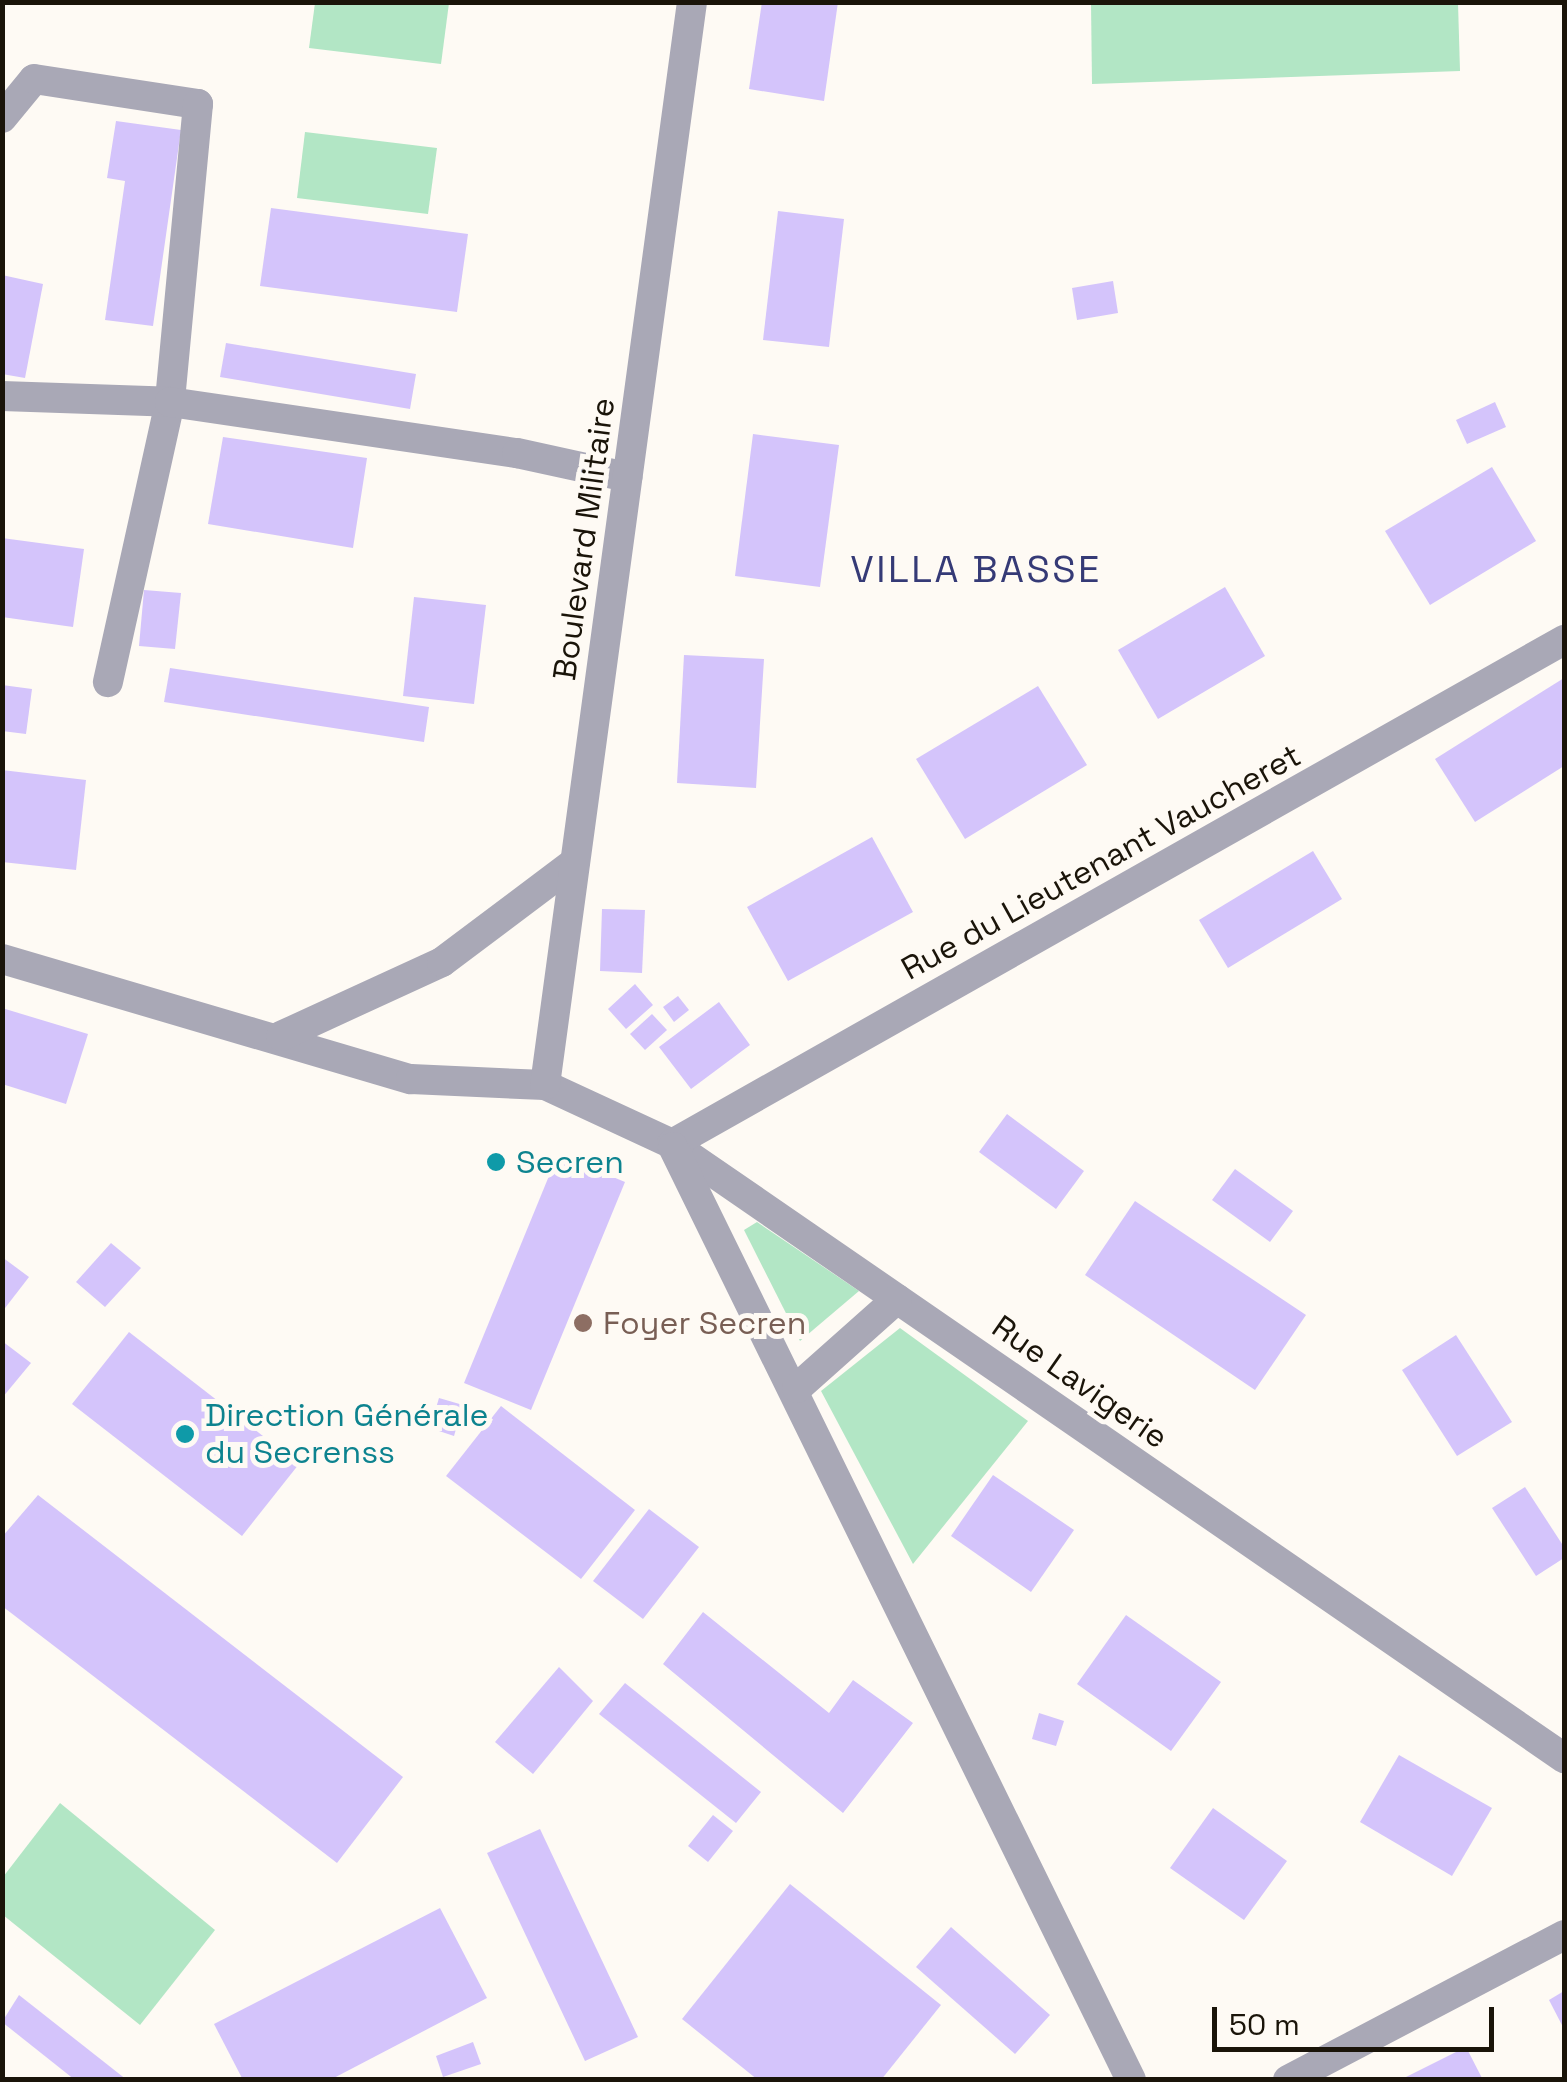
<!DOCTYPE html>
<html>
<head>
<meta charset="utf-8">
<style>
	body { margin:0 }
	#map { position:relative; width:1567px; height:2082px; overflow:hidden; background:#fefaf4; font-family:"Space Grotesk",sans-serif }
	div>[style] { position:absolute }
	.green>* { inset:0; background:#b2e6c5 }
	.building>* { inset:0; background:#d4c4fb }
	.minor>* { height:30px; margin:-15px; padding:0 15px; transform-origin:15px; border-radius:15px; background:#a9a8b6 }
	.dots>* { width:28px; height:28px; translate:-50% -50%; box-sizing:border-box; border:5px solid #fefaf4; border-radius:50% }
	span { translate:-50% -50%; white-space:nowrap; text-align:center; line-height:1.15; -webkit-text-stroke:10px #fefaf4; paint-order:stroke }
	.street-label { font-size:32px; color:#1a1409 }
	.culture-label { font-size:32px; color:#0d838f }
	.left { translate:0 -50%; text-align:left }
	.education-label { font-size:32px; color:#785e54 }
	.quarter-label { font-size:38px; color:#353a76; letter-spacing:2.5px }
	.frame { position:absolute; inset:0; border:5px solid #1a1409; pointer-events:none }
	.scale { position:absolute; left:1212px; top:2007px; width:282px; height:45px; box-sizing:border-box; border:5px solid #1a1409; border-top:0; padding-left:12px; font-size:30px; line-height:35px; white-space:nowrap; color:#1a1409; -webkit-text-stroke:8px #fefaf4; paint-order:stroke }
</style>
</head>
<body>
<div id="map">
	<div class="green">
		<div style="clip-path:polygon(315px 3px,449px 3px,441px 64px,309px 48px)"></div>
		<div style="clip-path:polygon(1091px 3px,1458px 3px,1460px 71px,1092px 84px)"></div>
		<div style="clip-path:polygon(305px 132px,437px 148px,428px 214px,297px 198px)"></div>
		<div style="clip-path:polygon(757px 1222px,859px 1291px,800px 1341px,744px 1230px)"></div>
		<div style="clip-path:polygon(900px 1328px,1028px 1421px,913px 1564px,821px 1391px)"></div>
		<div style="clip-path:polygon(60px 1803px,215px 1930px,140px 2025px,3px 1915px,3px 1877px)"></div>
	</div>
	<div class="building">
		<div style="clip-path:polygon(762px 2px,838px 2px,824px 101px,749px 89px)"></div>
		<div style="clip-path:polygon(116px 121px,181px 130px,153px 326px,105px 320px,125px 181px,107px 178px)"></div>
		<div style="clip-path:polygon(271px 208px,468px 234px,457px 312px,260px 286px)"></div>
		<div style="clip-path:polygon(778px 211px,844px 219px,829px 347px,763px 340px)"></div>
		<div style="clip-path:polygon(2px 275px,43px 284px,25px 378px,2px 374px)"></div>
		<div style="clip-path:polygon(1113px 281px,1118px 313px,1077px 320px,1072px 288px)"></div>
		<div style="clip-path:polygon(226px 343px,416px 374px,410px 409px,220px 377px)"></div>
		<div style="clip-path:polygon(1495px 402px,1506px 427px,1467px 444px,1456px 420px)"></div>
		<div style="clip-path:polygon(753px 434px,839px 445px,820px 587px,735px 576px)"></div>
		<div style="clip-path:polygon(223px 437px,367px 458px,353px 548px,208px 524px)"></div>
		<div style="clip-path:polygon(1492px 467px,1536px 541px,1430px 605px,1385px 531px)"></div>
		<div style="clip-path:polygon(2px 538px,84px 549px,73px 627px,2px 617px)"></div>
		<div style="clip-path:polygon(1225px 587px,1265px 656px,1158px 719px,1118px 650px)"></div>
		<div style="clip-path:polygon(144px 590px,181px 593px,175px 649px,139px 646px)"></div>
		<div style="clip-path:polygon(414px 597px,486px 605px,474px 704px,403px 696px)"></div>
		<div style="clip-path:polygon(684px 655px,764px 659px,756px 788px,677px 783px)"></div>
		<div style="clip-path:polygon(170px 668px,429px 707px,424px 742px,164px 702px)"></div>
		<div style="clip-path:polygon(1564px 678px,1564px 766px,1475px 822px,1435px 759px)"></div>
		<div style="clip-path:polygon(2px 685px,32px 689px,26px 734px,2px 731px)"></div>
		<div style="clip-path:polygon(1038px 686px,1087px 765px,965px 839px,916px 759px)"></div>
		<div style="clip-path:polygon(2px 770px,86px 780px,76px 870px,2px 862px)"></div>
		<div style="clip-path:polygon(872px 837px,913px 912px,788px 981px,747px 907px)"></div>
		<div style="clip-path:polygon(1313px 851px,1342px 899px,1228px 968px,1199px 920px)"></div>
		<div style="clip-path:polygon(602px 909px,645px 910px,642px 973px,600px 971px)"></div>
		<div style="clip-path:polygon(635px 984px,653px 1005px,626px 1029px,608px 1009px)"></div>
		<div style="clip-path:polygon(678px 996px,689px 1010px,674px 1022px,663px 1007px)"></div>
		<div style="clip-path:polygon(719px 1002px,750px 1045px,691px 1089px,659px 1047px)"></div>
		<div style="clip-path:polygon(2px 1008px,88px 1034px,66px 1104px,2px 1084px)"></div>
		<div style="clip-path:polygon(652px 1014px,667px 1030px,645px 1050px,630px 1034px)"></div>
		<div style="clip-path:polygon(1007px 1114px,1084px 1171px,1056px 1209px,979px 1152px)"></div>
		<div style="clip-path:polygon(558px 1154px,625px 1182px,531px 1410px,464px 1383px)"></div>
		<div style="clip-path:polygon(1235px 1169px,1293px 1211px,1270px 1242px,1212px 1200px)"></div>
		<div style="clip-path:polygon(1135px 1201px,1306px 1315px,1255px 1390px,1085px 1275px)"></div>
		<div style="clip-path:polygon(111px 1243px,141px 1268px,105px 1307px,76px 1282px)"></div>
		<div style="clip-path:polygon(2px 1257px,29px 1277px,2px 1312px)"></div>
		<div style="clip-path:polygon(129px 1332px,299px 1464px,242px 1536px,72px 1404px)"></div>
		<div style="clip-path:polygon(1456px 1335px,1512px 1422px,1457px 1456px,1402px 1370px)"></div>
		<div style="clip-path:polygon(2px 1341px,31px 1363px,2px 1398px)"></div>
		<div style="clip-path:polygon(439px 1398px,463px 1405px,454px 1436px,430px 1428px)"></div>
		<div style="clip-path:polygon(501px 1406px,635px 1510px,581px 1579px,446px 1476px)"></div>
		<div style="clip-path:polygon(993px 1475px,1074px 1530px,1031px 1592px,951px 1536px)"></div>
		<div style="clip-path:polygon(1525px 1487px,1564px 1547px,1564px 1558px,1536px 1576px,1492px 1508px)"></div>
		<div style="clip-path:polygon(38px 1495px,403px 1777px,337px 1863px,2px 1606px,2px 1537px)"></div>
		<div style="clip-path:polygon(649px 1509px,699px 1547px,643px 1619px,593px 1581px)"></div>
		<div style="clip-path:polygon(703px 1612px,829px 1713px,853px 1680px,913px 1723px,843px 1813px,663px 1664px)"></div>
		<div style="clip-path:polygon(1126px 1615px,1221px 1682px,1171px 1751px,1077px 1684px)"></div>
		<div style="clip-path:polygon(559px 1667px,593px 1701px,533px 1774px,495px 1742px)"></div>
		<div style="clip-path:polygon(625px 1683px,761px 1792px,736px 1823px,599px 1714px)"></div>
		<div style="clip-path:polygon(1039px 1713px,1064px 1721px,1056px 1746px,1032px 1739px)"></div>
		<div style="clip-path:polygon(1399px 1755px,1492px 1808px,1452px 1876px,1360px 1822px)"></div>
		<div style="clip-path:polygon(1213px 1808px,1287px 1861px,1244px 1920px,1170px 1868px)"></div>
		<div style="clip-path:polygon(713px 1815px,733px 1831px,708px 1862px,688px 1846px)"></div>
		<div style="clip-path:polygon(540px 1829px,638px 2037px,585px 2061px,487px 1853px)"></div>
		<div style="clip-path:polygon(790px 1884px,941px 2005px,881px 2080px,758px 2080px,682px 2019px)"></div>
		<div style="clip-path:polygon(440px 1908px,487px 1998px,330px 2080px,243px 2080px,214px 2024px)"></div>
		<div style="clip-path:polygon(951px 1927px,1050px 2015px,1015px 2054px,916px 1967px)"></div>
		<div style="clip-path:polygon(1564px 1991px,1564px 2029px,1549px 2000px)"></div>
		<div style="clip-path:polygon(19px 1995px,127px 2080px,75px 2080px,2px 2022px)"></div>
		<div style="clip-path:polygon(473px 2042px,481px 2064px,443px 2077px,436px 2056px)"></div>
		<div style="clip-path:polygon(1466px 2047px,1483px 2080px,1400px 2080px)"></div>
	</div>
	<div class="minor">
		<div style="left:2px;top:118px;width:50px;rotate:-50.6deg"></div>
		<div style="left:34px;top:79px;width:166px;rotate:8.7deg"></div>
		<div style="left:198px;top:104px;width:299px;rotate:95.4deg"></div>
		<div style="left:170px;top:402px;width:287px;rotate:102.5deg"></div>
		<div style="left:2px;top:396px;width:168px;rotate:2deg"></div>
		<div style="left:170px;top:402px;width:351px;rotate:8.4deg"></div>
		<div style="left:517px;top:453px;width:113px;rotate:12.3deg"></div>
		<div style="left:2px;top:959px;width:426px;rotate:16.4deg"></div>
		<div style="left:411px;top:1079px;width:134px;rotate:2.6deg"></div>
		<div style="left:545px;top:1085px;width:140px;rotate:24.9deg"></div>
		<div style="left:672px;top:1144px;width:1083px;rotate:34.54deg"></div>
		<div style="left:281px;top:1036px;width:177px;rotate:-24.7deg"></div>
		<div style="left:442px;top:962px;width:166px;rotate:-36.9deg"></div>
		<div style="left:545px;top:1085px;width:1093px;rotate:-82.27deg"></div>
		<div style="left:672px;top:1144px;width:1025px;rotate:-29.47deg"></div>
		<div style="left:673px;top:1147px;width:1039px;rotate:63.85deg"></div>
		<div style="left:797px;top:1388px;width:134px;rotate:-41.7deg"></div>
		<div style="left:1288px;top:2080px;width:312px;rotate:-27.7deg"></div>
	</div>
	<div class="dots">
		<div style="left:496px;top:1162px;background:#0f9aa8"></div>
		<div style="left:583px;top:1323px;background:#8d6e63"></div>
		<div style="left:185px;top:1434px;background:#0f9aa8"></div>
	</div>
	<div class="street-label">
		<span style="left:584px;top:539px;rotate:-82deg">Boulevard Militaire</span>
		<span style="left:1101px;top:862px;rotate:-29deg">Rue du Lieutenant Vaucheret</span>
		<span style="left:1080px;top:1382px;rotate:35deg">Rue Lavigerie</span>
	</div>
	<div class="culture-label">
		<span class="left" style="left:516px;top:1162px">Secren</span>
		<span class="left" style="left:205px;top:1434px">Direction Générale<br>du Secrenss</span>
	</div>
	<div class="education-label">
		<span class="left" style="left:603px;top:1323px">Foyer Secren</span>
	</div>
	<div class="quarter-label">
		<span style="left:976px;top:570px">VILLA BASSE</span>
	</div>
	<div class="frame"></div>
	<div class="scale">50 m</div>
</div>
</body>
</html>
